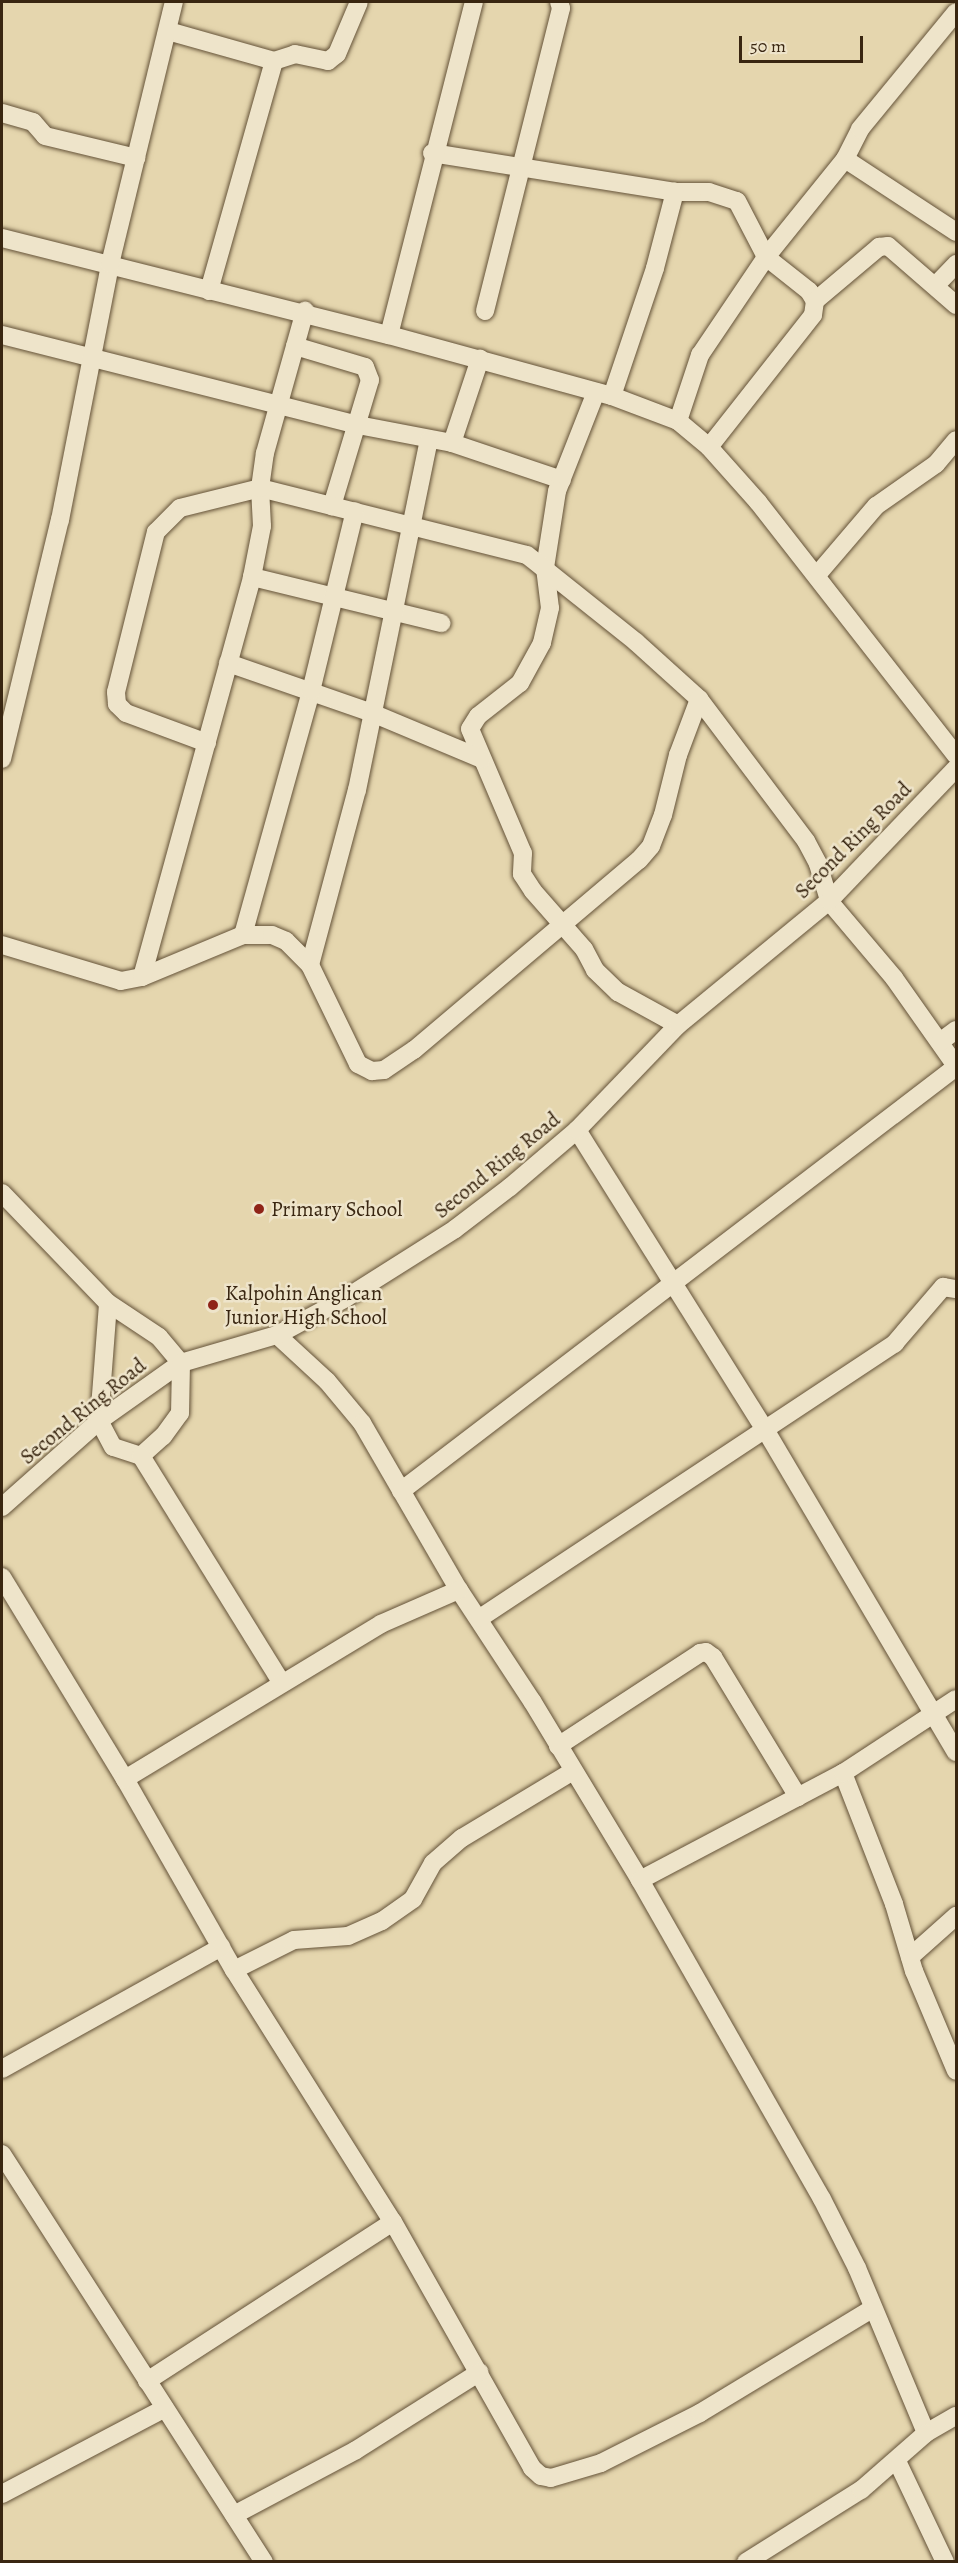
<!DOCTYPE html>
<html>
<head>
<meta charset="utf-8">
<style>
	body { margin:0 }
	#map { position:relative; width:958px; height:2563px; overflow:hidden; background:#e5d6ae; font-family:Alegreya,serif }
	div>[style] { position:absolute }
	.roads { filter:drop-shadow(0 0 2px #645238) drop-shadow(0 0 2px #645238) }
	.minor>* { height:18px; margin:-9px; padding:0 9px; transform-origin:9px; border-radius:9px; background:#eee4ca }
	.dots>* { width:16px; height:16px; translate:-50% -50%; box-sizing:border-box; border:3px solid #eee4ca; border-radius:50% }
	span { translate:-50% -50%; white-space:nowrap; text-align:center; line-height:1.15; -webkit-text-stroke:5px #eee4ca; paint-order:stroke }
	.street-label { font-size:21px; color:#392611 }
	.poi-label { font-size:21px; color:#392611 }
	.left { translate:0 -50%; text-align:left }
	.frame { position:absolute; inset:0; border:3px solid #392611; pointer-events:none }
	.scale { position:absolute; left:739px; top:36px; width:124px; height:27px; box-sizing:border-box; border:3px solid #392611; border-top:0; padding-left:8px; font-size:18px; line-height:21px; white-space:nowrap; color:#392611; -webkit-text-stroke:4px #eee4ca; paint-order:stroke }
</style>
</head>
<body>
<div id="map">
	<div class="roads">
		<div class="minor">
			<div style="left:168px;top:31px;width:110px;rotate:15.8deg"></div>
			<div style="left:274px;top:61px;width:239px;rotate:105.8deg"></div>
			<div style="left:274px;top:61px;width:22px;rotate:-18deg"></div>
			<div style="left:295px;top:54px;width:34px;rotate:12deg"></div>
			<div style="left:328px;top:61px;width:11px;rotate:-38deg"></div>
			<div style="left:337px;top:54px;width:56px;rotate:-67.1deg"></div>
			<div style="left:2px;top:113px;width:32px;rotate:16deg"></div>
			<div style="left:33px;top:122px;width:18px;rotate:49deg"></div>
			<div style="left:45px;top:136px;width:94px;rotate:13.6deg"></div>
			<div style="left:432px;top:153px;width:246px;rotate:9.1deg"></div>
			<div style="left:675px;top:192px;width:34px"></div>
			<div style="left:709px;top:192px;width:29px;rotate:18deg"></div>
			<div style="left:737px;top:201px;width:63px;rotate:62.6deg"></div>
			<div style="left:766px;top:257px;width:55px;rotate:38.3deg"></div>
			<div style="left:809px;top:291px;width:12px;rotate:59deg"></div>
			<div style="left:815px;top:301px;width:14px;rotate:98deg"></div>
			<div style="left:813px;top:315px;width:168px;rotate:128.2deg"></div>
			<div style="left:845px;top:159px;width:133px;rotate:33.3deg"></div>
			<div style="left:2px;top:238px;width:399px;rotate:14.1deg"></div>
			<div style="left:389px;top:335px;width:344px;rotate:-75.7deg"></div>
			<div style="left:937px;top:284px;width:28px;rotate:-46deg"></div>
			<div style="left:815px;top:301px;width:84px;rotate:-40.2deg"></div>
			<div style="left:879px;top:247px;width:9px;rotate:-6deg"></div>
			<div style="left:888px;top:246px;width:90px;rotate:40.9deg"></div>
			<div style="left:485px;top:311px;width:312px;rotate:-75.9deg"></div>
			<div style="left:561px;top:8px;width:6px;rotate:-108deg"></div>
			<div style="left:2px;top:335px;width:367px;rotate:14.2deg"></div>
			<div style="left:358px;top:425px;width:96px;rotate:10.8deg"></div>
			<div style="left:452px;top:443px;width:116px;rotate:18.6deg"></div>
			<div style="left:389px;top:335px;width:231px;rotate:15.3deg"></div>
			<div style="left:612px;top:396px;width:71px;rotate:20.7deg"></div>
			<div style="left:678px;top:421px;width:70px;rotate:-71.6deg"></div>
			<div style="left:700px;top:355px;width:118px;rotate:-56deg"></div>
			<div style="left:766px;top:257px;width:126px;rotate:-51.1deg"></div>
			<div style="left:845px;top:159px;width:34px;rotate:-63deg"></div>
			<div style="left:860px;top:129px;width:151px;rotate:-50.6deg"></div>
			<div style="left:295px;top:346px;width:73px;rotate:16.7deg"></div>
			<div style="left:365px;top:367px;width:14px;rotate:69deg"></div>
			<div style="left:370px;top:380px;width:132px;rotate:106.8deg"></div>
			<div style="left:596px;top:392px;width:106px;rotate:111.5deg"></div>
			<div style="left:557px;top:491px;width:78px;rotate:98.9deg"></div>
			<div style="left:545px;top:568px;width:40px;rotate:82.9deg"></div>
			<div style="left:550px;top:608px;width:36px;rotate:103deg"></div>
			<div style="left:542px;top:643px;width:46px;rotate:118.8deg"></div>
			<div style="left:520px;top:683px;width:53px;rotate:141.8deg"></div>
			<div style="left:478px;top:716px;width:15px;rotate:122deg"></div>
			<div style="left:470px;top:729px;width:135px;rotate:66.9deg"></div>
			<div style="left:523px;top:853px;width:21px;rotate:93deg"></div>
			<div style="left:522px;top:874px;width:20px;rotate:57deg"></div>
			<div style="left:533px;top:891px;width:77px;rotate:48.7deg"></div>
			<div style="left:584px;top:949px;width:24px;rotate:62deg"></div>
			<div style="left:595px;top:970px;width:32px;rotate:44deg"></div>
			<div style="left:618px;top:992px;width:68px;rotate:28.8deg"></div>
			<div style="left:612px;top:396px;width:135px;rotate:-71.4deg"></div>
			<div style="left:655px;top:268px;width:79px;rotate:-75.3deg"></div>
			<div style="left:678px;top:421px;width:40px;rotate:40deg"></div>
			<div style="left:709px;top:447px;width:74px;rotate:48.3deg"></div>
			<div style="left:758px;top:502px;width:321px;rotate:52deg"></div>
			<div style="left:452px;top:443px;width:89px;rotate:-71.6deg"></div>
			<div style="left:817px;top:575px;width:91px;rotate:-49.5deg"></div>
			<div style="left:876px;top:506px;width:73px;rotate:-35deg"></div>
			<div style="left:936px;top:464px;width:31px;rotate:-50deg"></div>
			<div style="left:252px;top:577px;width:195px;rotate:13.7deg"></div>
			<div style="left:228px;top:663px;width:152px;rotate:19.1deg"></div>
			<div style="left:372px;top:713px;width:119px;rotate:22.7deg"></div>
			<div style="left:207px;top:743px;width:86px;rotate:-159.7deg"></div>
			<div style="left:126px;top:713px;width:13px;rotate:-135deg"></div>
			<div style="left:117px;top:704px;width:12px;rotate:-95deg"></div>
			<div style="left:116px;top:692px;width:165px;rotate:-76deg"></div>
			<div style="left:156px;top:532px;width:34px;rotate:-45deg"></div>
			<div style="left:180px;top:508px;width:82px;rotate:-14deg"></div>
			<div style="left:260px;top:488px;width:275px;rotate:14.1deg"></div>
			<div style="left:527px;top:555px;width:139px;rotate:38.6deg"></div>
			<div style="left:636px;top:642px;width:85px;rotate:42.1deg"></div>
			<div style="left:699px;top:699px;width:178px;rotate:53deg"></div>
			<div style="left:806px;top:841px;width:26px;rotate:62deg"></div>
			<div style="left:818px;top:864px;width:39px;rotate:73deg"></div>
			<div style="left:829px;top:901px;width:101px;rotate:49.8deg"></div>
			<div style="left:894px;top:978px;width:108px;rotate:54.8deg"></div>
			<div style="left:2px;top:759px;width:246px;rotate:-76.4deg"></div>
			<div style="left:60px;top:520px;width:261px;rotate:-78.9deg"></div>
			<div style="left:110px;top:264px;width:270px;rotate:-76.3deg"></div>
			<div style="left:243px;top:935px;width:253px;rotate:-74.4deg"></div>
			<div style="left:311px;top:691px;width:185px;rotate:-76.3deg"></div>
			<div style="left:2px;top:945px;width:124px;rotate:16.8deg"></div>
			<div style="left:121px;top:981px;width:21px;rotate:-11deg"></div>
			<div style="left:142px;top:977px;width:109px;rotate:-22.6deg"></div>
			<div style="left:243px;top:935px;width:29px"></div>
			<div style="left:272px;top:935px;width:15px;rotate:23deg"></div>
			<div style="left:286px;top:941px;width:34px;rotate:45deg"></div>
			<div style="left:310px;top:965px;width:110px;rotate:64.1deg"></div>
			<div style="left:358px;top:1064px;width:16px;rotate:27deg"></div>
			<div style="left:372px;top:1071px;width:12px;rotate:-5deg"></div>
			<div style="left:384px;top:1070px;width:36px;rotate:-34deg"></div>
			<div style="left:414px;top:1050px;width:294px;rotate:-40.2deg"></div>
			<div style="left:639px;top:860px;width:18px;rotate:-49deg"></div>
			<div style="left:651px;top:846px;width:33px;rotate:-69deg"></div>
			<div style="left:663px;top:815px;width:62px;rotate:-76deg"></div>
			<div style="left:678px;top:755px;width:60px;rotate:-69.4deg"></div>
			<div style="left:310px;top:965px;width:181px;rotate:-75deg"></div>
			<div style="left:357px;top:790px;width:357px;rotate:-78.4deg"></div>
			<div style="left:142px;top:977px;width:415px;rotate:-74.6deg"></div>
			<div style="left:252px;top:577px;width:52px;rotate:-78.9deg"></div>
			<div style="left:262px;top:526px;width:38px;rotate:-93deg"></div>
			<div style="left:260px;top:488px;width:35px;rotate:-82deg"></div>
			<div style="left:265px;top:453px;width:148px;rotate:-74.3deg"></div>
			<div style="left:940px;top:1042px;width:20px;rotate:-37deg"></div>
			<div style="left:577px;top:1130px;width:355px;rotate:57.9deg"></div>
			<div style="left:766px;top:1431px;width:373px;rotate:59.4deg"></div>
			<div style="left:2px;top:1193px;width:153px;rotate:46.1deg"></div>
			<div style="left:108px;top:1303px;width:61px;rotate:33.7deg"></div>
			<div style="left:159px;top:1337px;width:34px;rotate:50deg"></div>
			<div style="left:181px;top:1363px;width:50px;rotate:91.1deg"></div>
			<div style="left:180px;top:1413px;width:29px;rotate:126deg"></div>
			<div style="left:163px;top:1436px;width:30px;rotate:138deg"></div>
			<div style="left:141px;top:1456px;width:29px;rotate:-162deg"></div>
			<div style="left:113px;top:1447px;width:30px;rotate:-118deg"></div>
			<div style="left:99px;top:1421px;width:118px;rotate:-85.6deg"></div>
			<div style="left:277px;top:1335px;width:68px;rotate:42.6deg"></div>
			<div style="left:327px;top:1381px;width:55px;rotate:50.2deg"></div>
			<div style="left:362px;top:1423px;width:193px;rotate:59.9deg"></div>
			<div style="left:459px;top:1590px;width:133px;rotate:56.7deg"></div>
			<div style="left:532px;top:1701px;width:209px;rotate:58.9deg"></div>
			<div style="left:640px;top:1880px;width:367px;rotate:60.3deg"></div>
			<div style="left:822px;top:2199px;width:77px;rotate:63.1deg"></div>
			<div style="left:857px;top:2268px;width:179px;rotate:67.3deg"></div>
			<div style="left:926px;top:2433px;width:34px;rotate:-30deg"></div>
			<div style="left:141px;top:1456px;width:267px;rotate:58.2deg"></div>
			<div style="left:401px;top:1491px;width:698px;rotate:-37.38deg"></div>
			<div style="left:2px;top:1507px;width:130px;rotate:-41.6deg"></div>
			<div style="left:99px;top:1421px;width:100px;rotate:-35.3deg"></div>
			<div style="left:181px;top:1363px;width:100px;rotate:-16.3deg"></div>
			<div style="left:277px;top:1335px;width:78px;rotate:-28.2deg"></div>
			<div style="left:346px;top:1298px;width:129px;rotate:-32.3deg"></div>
			<div style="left:455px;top:1229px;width:69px;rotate:-37.4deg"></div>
			<div style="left:510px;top:1187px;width:88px;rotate:-40.4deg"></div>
			<div style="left:577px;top:1130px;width:146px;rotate:-46.1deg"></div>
			<div style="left:678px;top:1025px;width:195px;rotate:-39.4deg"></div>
			<div style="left:829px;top:901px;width:184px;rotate:-46.3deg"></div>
			<div style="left:2px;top:1577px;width:237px;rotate:58.7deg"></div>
			<div style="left:125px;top:1779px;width:220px;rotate:60.3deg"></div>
			<div style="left:234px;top:1970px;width:298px;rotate:57.8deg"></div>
			<div style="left:393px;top:2222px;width:283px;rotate:60.5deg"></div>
			<div style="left:532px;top:2468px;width:12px;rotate:42deg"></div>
			<div style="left:541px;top:2476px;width:10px;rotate:11deg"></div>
			<div style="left:551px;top:2478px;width:52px;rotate:-16.7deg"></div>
			<div style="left:601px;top:2463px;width:111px;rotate:-26.8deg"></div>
			<div style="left:700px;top:2413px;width:201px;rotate:-31.2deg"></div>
			<div style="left:480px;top:1618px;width:498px;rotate:-33.5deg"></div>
			<div style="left:895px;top:1343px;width:74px;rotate:-49.4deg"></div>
			<div style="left:943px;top:1287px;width:13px;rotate:9deg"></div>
			<div style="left:558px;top:1746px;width:170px;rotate:-33.2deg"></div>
			<div style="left:700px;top:1653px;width:6px;rotate:-9deg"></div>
			<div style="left:706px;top:1652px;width:9px;rotate:36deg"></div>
			<div style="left:713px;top:1657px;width:164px;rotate:58.7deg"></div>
			<div style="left:843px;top:1773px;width:141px;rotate:68.7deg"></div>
			<div style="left:894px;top:1904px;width:70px;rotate:73.4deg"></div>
			<div style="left:914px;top:1971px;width:108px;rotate:67.2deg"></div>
			<div style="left:125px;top:1779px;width:299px;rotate:-31.2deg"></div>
			<div style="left:381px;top:1624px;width:85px;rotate:-23.6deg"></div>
			<div style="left:640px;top:1880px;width:229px;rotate:-27.8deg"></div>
			<div style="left:843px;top:1773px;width:135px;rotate:-33.2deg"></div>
			<div style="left:910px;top:1957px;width:62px;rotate:-41.7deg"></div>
			<div style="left:234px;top:1970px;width:67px;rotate:-26.6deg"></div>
			<div style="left:294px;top:1940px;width:54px;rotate:-4.2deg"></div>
			<div style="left:348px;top:1936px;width:37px;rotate:-24deg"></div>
			<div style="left:382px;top:1921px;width:38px;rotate:-35deg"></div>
			<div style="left:413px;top:1899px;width:41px;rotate:-60.9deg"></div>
			<div style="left:433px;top:1863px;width:38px;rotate:-41deg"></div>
			<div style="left:462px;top:1838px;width:130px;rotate:-31.1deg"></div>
			<div style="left:2px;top:2069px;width:251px;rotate:-29.1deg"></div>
			<div style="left:2px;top:2154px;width:485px;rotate:57.3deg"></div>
			<div style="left:147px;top:2381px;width:293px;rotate:-32.9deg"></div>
			<div style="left:897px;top:2461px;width:112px;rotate:64.6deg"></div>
			<div style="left:2px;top:2494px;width:184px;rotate:-27.8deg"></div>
			<div style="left:234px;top:2515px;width:138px;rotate:-28deg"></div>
			<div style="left:356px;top:2450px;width:146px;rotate:-32.2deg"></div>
			<div style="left:746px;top:2562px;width:136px;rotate:-32.1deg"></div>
			<div style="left:861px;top:2490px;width:86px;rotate:-41.2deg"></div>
		</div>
	</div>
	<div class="dots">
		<div style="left:259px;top:1209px;background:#8f2418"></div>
		<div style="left:213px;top:1305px;background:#8f2418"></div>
	</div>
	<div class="street-label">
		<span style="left:853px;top:840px;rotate:-45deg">Second Ring Road</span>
		<span style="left:497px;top:1165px;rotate:-39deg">Second Ring Road</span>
		<span style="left:83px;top:1411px;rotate:-39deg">Second Ring Road</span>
	</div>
	<div class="poi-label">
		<span class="left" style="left:271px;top:1209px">Primary School</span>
		<span class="left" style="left:225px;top:1305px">Kalpohin Anglican<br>Junior High School</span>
	</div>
	<div class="frame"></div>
	<div class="scale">50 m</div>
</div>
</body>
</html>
